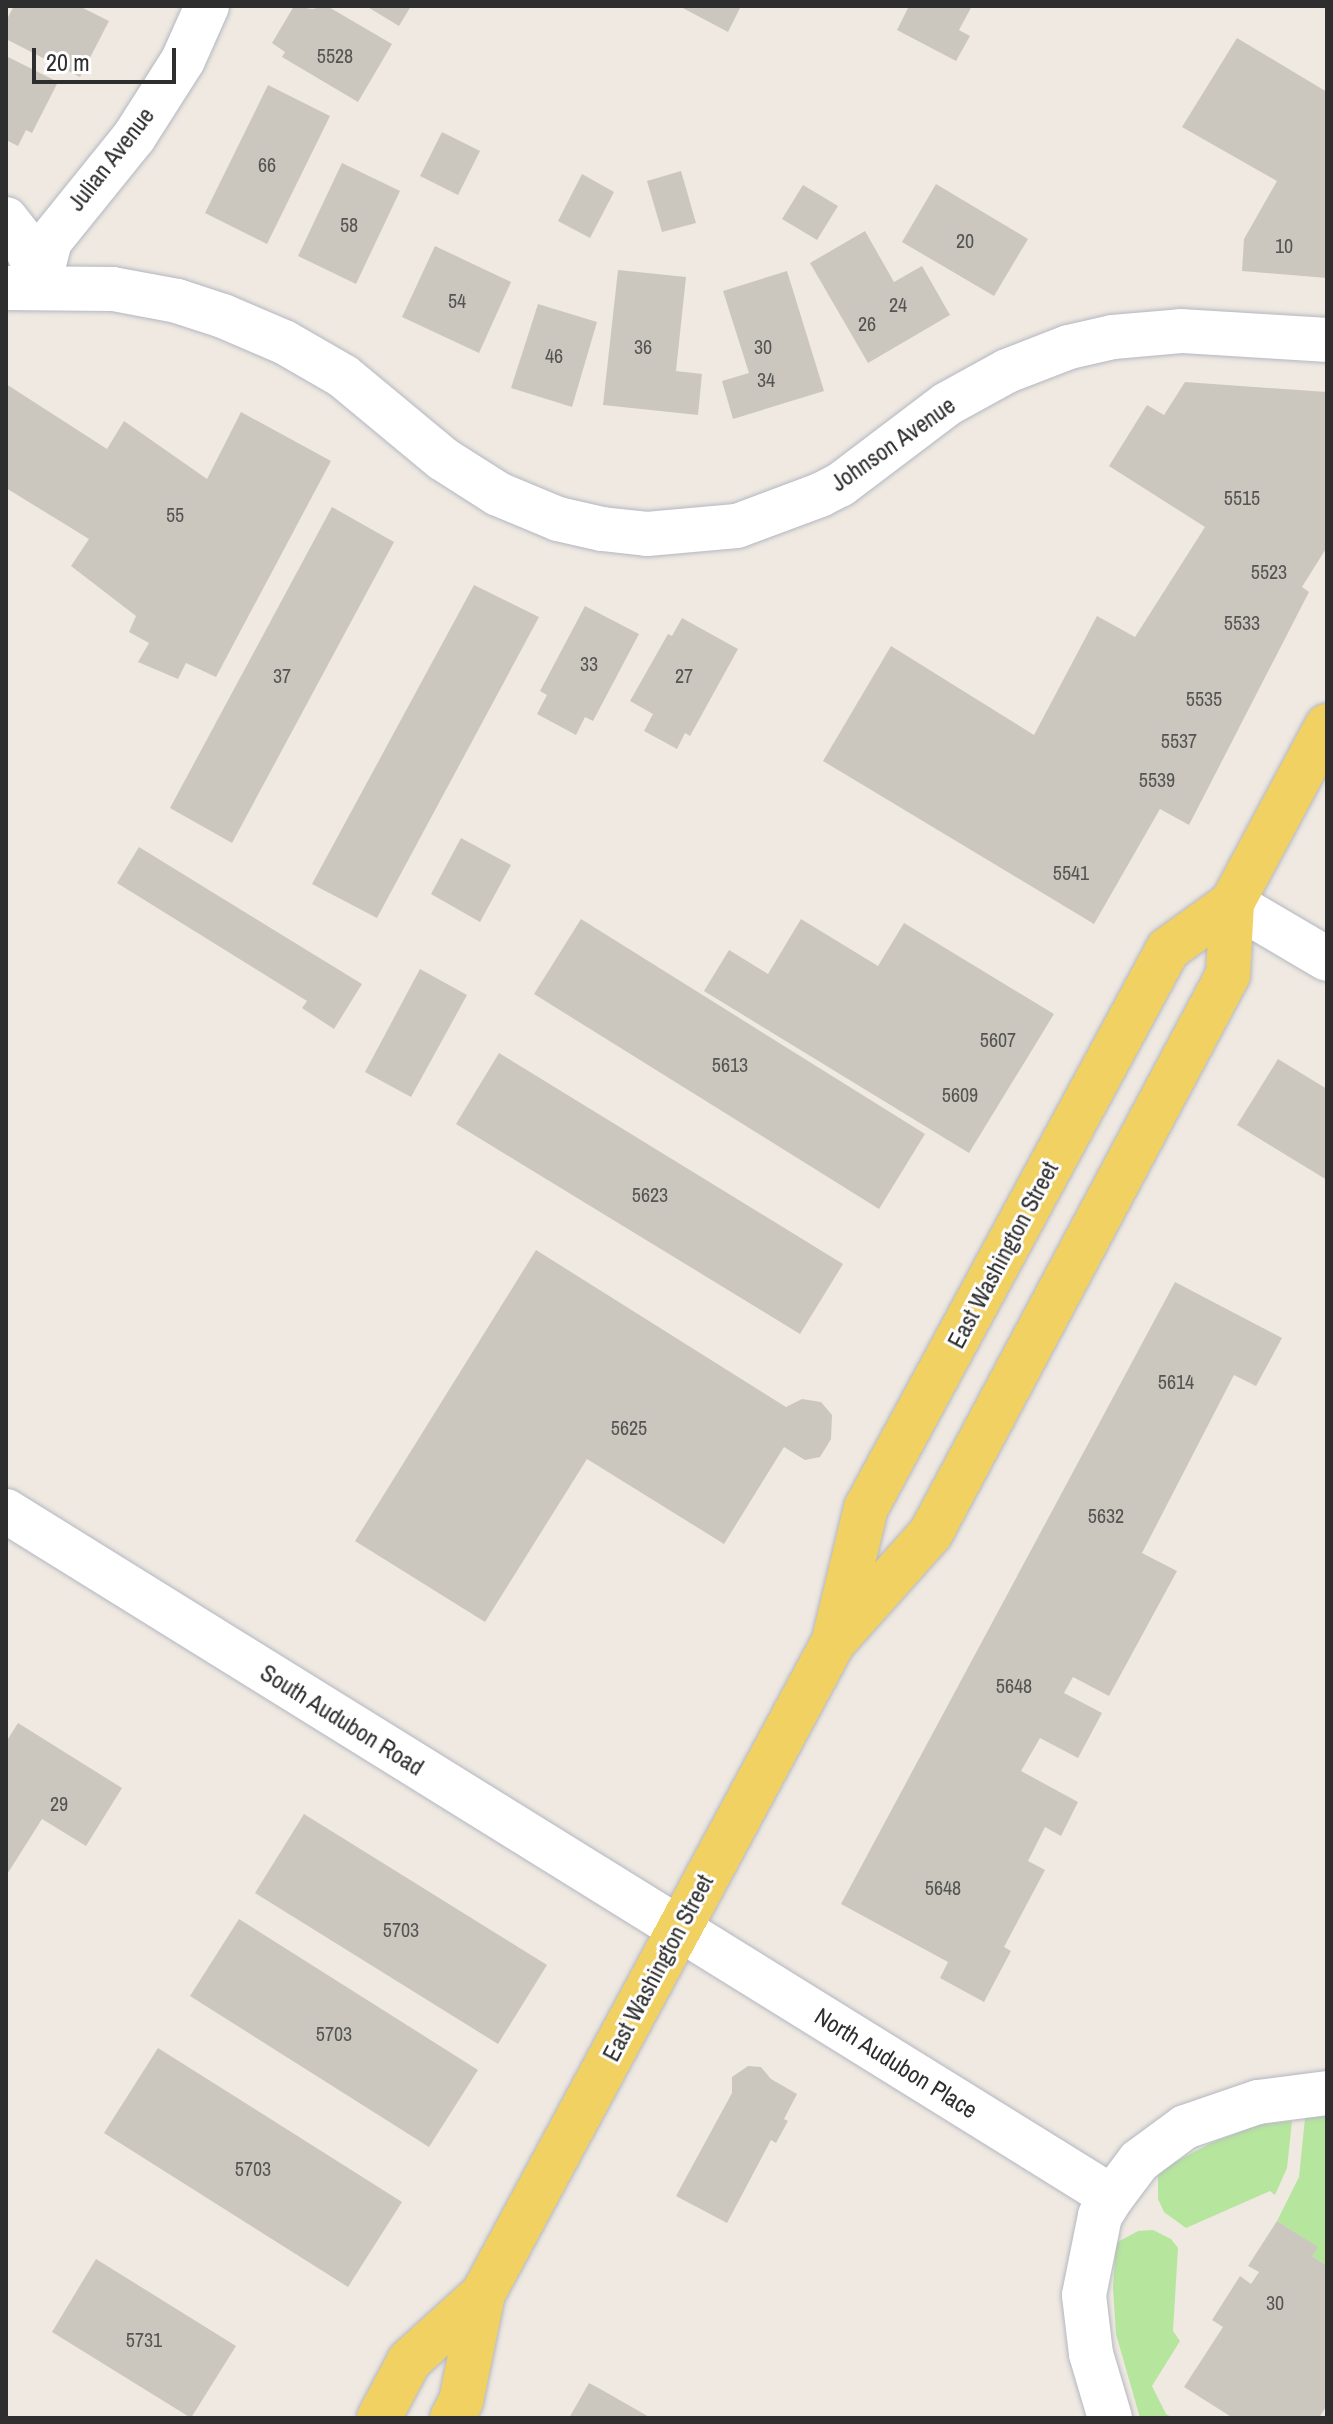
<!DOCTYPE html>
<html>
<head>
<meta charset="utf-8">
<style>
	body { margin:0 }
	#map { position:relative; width:1333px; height:2424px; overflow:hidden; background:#efe9e1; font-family:"Archivo Narrow",sans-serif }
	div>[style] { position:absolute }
	.green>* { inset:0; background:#b6e59e }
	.building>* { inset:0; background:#cbc7bf }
	.roads { filter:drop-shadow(0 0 2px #b4b7c1) drop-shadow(0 0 2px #b4b7c1) }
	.minor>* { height:44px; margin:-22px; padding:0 22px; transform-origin:22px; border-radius:22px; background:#fff }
	.major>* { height:44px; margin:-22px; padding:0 22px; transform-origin:22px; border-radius:22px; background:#f2d163 }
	span { translate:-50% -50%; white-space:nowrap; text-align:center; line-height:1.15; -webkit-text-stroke:6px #fff; paint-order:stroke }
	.number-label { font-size:20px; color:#555452 }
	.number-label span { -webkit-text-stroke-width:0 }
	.street-label { font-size:24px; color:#2e2e2e }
	.frame { position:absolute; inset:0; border:8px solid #2e2e2e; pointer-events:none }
	.scale { position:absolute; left:32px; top:48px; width:144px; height:36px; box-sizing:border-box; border:4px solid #2e2e2e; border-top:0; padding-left:10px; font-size:24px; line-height:28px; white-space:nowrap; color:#2e2e2e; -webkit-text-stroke:6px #fff; paint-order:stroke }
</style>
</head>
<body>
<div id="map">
	<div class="green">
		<div style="clip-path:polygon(1327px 2116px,1327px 2266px,1312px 2256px,1317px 2247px,1277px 2221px,1299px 2177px,1305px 2118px)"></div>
		<div style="clip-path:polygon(1292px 2121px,1287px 2168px,1275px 2195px,1270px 2191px,1186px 2228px,1164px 2212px,1158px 2199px,1158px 2171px,1211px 2143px,1258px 2125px)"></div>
		<div style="clip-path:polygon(1153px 2230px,1171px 2239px,1178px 2248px,1173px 2331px,1180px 2341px,1152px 2386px,1166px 2414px,1173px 2418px,1140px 2418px,1116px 2334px,1113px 2288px,1116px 2243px,1138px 2231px)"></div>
	</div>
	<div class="building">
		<div style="clip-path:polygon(14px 6px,79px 6px,109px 21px,80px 77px,6px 39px,6px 21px)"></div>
		<div style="clip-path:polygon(294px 6px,312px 9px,327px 6px,392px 44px,358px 102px,282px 57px,285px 52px,272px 43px)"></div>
		<div style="clip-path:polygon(366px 6px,411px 6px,399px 26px)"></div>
		<div style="clip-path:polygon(679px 6px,741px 6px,728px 32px)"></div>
		<div style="clip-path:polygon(909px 6px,972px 6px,959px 30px,970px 36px,956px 61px,897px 30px)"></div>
		<div style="clip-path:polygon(1237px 38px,1327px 92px,1327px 278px,1242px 271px,1244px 239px,1277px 181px,1182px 127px)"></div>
		<div style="clip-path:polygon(6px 56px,58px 82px,32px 133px,26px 130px,18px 146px,6px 140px)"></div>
		<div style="clip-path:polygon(268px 85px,330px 116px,267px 244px,205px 213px)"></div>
		<div style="clip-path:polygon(442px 132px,480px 151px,458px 195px,420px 176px)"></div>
		<div style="clip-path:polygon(342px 163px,400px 191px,356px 284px,298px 256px)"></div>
		<div style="clip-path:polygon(681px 171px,696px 223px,662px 232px,647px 181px)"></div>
		<div style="clip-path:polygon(582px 174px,614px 192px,590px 238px,558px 221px)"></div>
		<div style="clip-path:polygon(936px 184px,1028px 239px,994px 296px,902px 242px)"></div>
		<div style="clip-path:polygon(803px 185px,838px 206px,817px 240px,782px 219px)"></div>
		<div style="clip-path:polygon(865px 231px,894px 282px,922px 266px,950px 315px,868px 363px,810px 263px)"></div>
		<div style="clip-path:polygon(435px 246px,511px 282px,479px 353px,402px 317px)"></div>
		<div style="clip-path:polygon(618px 270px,686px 277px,676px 371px,702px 374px,698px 415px,603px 405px)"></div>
		<div style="clip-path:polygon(787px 271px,824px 391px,733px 419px,722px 381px,749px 373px,723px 291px)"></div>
		<div style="clip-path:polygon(538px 304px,597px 322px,572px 407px,511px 388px)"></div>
		<div style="clip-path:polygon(1185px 382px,1327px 392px,1327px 547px,1302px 587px,1309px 592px,1189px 825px,1160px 809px,1094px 924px,823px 761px,891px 646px,1034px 735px,1097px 616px,1135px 637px,1205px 527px,1109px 466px,1147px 405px,1164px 415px)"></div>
		<div style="clip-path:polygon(6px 384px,107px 449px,124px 421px,207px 479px,241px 412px,331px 461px,216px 677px,186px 663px,178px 679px,138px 662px,149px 643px,129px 632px,136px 616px,71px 566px,89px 539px,6px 488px)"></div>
		<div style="clip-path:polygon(332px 507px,394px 542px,232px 843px,170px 808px)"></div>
		<div style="clip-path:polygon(474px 585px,539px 617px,377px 918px,312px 884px)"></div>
		<div style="clip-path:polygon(585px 606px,639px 634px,593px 721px,585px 717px,576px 735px,537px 714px,547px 695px,540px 691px)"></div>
		<div style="clip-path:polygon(682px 618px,738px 649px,690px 736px,685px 733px,677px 749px,644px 731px,653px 714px,630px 701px,668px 634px,672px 636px)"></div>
		<div style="clip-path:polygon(461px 838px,511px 865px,480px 922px,431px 894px)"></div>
		<div style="clip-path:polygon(139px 847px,362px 984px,334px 1029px,302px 1008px,307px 1001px,117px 883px)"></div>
		<div style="clip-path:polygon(581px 919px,925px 1134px,879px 1209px,534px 994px)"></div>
		<div style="clip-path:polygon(801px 919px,878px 966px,904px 923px,1054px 1014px,969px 1153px,704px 991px,729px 950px,768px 974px)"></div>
		<div style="clip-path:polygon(420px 969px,467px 995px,411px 1097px,365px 1072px)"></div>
		<div style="clip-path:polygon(499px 1053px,843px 1264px,800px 1334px,456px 1124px)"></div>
		<div style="clip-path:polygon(1278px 1059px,1327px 1089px,1327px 1180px,1237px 1125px)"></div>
		<div style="clip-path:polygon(536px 1250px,786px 1407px,802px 1399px,821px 1402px,832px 1415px,831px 1439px,820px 1457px,805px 1460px,784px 1447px,724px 1544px,587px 1459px,485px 1622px,355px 1541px)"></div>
		<div style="clip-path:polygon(1175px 1282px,1282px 1338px,1256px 1386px,1234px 1375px,1142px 1553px,1177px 1571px,1109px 1696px,1073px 1677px,1064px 1693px,1102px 1713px,1078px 1758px,1040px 1738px,1021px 1771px,1078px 1802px,1061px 1836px,1045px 1827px,1028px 1861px,1045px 1870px,1004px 1947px,1011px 1951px,984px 2002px,940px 1978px,948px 1962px,841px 1904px)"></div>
		<div style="clip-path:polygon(18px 1723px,122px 1788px,86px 1846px,42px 1819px,6px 1876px,6px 1742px)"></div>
		<div style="clip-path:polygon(304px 1814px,547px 1965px,498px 2044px,255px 1893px)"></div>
		<div style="clip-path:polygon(239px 1919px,478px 2070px,429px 2147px,190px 1996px)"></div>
		<div style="clip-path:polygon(158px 2048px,402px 2202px,348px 2287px,104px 2133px)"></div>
		<div style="clip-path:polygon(748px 2066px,761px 2067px,771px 2079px,797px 2094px,784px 2119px,788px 2121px,776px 2143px,771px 2140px,727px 2223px,676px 2196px,732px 2093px,732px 2077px)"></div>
		<div style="clip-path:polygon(1277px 2221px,1318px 2247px,1312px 2256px,1327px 2266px,1327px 2405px,1319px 2418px,1233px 2418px,1184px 2387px,1223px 2327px,1212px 2320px,1240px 2276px,1251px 2284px,1259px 2272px,1248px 2266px)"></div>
		<div style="clip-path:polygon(96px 2259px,236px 2346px,191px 2418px,52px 2332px)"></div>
		<div style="clip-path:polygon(589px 2383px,602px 2390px,651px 2418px,569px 2418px)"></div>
	</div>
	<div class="roads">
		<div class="minor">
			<div style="left:6px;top:219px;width:29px;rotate:52deg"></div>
			<div style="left:24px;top:242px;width:26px;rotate:67deg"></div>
			<div style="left:34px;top:266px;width:21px;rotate:79deg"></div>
			<div style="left:38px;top:287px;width:48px;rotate:-75.4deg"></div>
			<div style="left:50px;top:241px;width:134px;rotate:-51.1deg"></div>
			<div style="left:134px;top:137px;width:91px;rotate:-57.5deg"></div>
			<div style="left:183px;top:60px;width:59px;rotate:-66deg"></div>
			<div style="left:6px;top:288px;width:107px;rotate:0.5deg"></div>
			<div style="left:113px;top:289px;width:65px;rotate:10.6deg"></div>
			<div style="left:177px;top:301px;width:48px;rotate:18.1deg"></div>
			<div style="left:223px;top:316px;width:66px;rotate:23.1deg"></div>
			<div style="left:284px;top:342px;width:68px;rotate:30deg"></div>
			<div style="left:343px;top:376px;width:130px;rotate:39.7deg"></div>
			<div style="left:443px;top:459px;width:65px;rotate:32.5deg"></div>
			<div style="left:498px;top:494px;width:65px;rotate:22.6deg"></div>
			<div style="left:558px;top:519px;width:45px;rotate:12.8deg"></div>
			<div style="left:602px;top:529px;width:45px;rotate:6.3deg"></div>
			<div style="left:647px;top:534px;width:90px;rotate:-5.1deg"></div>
			<div style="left:737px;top:526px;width:89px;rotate:-20.5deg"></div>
			<div style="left:820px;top:495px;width:22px;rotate:-27deg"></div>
			<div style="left:840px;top:485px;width:134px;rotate:-37.1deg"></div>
			<div style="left:947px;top:404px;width:68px;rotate:-28.8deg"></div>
			<div style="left:1007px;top:371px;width:66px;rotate:-21.2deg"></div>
			<div style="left:1069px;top:347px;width:45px;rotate:-12.8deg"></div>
			<div style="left:1113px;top:337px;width:68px;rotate:-5deg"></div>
			<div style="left:1181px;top:331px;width:146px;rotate:3.5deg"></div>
			<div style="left:1232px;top:903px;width:110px;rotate:30.5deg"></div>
			<div style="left:6px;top:1511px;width:1301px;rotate:31.81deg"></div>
			<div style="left:1110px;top:2418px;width:67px;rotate:-106.5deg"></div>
			<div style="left:1091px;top:2354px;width:59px;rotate:-96.8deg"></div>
			<div style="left:1084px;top:2295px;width:81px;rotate:-78.6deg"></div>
			<div style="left:1100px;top:2216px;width:22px;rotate:-58deg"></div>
			<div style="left:1112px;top:2197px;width:45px;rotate:-53.1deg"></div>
			<div style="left:1139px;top:2161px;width:57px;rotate:-36.5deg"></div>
			<div style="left:1185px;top:2127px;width:77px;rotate:-18.9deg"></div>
			<div style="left:1258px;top:2102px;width:70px;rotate:-7.4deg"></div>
		</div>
		<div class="major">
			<div style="left:835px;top:1636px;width:132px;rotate:-76.4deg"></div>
			<div style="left:866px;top:1508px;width:635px;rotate:-61.62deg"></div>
			<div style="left:1168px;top:949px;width:79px;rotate:-35.7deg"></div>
			<div style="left:1232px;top:903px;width:201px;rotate:-61.8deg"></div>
			<div style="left:379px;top:2418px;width:64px;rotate:-62.2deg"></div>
			<div style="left:409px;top:2361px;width:100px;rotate:-42.2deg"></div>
			<div style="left:452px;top:2418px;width:19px;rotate:-62deg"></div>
			<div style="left:461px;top:2401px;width:109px;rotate:-78.4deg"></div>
			<div style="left:483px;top:2294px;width:739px;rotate:-61.74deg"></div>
			<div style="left:833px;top:1643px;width:147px;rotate:-48.3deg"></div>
			<div style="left:931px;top:1533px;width:632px;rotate:-61.98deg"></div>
			<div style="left:1228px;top:975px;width:72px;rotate:-86.8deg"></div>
		</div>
	</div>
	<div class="number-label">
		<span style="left:335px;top:55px">5528</span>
		<span style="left:267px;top:164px">66</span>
		<span style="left:349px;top:224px">58</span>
		<span style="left:965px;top:240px">20</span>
		<span style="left:1284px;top:245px">10</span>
		<span style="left:457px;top:300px">54</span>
		<span style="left:898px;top:304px">24</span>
		<span style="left:867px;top:323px">26</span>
		<span style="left:643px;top:346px">36</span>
		<span style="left:763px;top:346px">30</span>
		<span style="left:554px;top:355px">46</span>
		<span style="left:766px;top:379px">34</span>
		<span style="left:1242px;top:497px">5515</span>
		<span style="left:175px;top:514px">55</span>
		<span style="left:1269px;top:571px">5523</span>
		<span style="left:1242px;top:622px">5533</span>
		<span style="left:589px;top:663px">33</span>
		<span style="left:282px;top:675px">37</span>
		<span style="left:684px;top:675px">27</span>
		<span style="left:1204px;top:698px">5535</span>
		<span style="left:1179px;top:740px">5537</span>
		<span style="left:1157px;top:779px">5539</span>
		<span style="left:1071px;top:872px">5541</span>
		<span style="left:998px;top:1039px">5607</span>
		<span style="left:730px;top:1064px">5613</span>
		<span style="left:960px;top:1094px">5609</span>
		<span style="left:650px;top:1194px">5623</span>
		<span style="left:1176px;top:1381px">5614</span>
		<span style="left:629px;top:1427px">5625</span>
		<span style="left:1106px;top:1515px">5632</span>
		<span style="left:1014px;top:1685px">5648</span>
		<span style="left:59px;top:1803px">29</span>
		<span style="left:943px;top:1887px">5648</span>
		<span style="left:401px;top:1929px">5703</span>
		<span style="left:334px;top:2033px">5703</span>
		<span style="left:253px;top:2168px">5703</span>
		<span style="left:1275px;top:2302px">30</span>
		<span style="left:144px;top:2339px">5731</span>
	</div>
	<div class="street-label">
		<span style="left:111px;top:159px;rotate:-52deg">Julian Avenue</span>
		<span style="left:893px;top:444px;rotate:-35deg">Johnson Avenue</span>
		<span style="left:1003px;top:1255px;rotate:-62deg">East Washington Street</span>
		<span style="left:342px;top:1720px;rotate:32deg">South Audubon Road</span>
		<span style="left:658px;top:1968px;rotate:-62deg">East Washington Street</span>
		<span style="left:896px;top:2063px;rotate:32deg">North Audubon Place</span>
	</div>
	<div class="frame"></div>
	<div class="scale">20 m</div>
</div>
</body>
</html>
